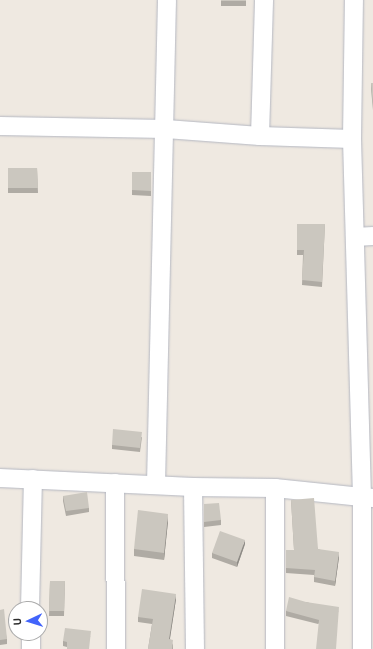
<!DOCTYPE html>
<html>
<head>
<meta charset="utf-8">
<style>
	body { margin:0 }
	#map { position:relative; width:373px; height:649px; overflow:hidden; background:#efe9e1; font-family:"Titillium Web",sans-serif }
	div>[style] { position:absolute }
	.roads { filter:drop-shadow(0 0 1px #b4b7c1) drop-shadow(0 0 1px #b4b7c1) }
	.minor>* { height:18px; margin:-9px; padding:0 9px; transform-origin:9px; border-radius:9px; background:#fff }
	.wall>* { inset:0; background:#afaba4 }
	.shaded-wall>* { inset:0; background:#8e8b86 }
	.building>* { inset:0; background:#cbc7bf }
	span { translate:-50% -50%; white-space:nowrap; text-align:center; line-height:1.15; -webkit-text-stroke:3px #fff; paint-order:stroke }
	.north { position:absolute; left:8px; top:601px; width:40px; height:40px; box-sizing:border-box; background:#fff; border:1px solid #ababab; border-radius:50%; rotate:266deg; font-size:11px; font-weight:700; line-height:16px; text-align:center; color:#2e2e2e }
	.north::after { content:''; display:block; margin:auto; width:14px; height:18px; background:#4264fb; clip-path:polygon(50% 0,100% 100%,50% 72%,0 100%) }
</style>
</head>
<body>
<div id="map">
	<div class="roads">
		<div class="minor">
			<div style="left:0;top:126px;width:166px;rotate:1deg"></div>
			<div style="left:166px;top:129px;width:94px;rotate:4.3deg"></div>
			<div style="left:260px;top:136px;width:92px;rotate:1.9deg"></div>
			<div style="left:260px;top:136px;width:136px;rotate:-88.3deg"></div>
			<div style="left:355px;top:237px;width:18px;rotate:-3deg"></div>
			<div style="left:0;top:478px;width:193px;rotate:2.7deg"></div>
			<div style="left:193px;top:487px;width:82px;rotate:0.7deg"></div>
			<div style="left:275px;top:488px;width:87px;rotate:5.9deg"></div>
			<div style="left:362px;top:497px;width:358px;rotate:-91.6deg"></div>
			<div style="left:352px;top:139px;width:139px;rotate:-89.2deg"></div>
			<div style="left:115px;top:483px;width:166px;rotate:89.7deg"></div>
			<div style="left:156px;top:484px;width:484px;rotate:-88.7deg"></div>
			<div style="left:193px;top:487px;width:162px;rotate:89.3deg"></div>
			<div style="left:275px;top:488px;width:161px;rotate:90deg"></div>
			<div style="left:30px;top:609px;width:130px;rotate:-88.7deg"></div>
			<div style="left:31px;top:633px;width:16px;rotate:90deg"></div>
			<div style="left:362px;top:649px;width:152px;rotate:-90deg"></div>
			<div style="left:362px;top:497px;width:11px;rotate:5deg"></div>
		</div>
	</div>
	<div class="wall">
		<div style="clip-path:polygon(221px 0,246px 0,246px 6px,221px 6px)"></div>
		<div style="clip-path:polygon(371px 83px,373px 83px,373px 110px,371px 89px)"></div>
		<div style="clip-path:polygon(8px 168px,37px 168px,38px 193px,8px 193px)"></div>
		<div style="clip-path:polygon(132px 172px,151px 172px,151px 196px,132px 195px)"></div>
		<div style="clip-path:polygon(297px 224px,325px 224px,322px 287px,302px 285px,303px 255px,297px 255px)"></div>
		<div style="clip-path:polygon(142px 437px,140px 452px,112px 449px,112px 445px)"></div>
		<div style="clip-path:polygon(63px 496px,89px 508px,89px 512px,66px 516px,63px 501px)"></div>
		<div style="clip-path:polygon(291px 500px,318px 549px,339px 557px,335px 586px,314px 582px,314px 575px,286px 573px,286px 550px,294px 550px)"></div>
		<div style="clip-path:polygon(204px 504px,221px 520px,221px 525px,204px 527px)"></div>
		<div style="clip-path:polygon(168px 521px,164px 560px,134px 556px,134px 549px)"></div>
		<div style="clip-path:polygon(245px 544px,237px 567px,212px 558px,212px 553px)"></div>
		<div style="clip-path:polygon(50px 581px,65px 581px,64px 616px,49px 616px)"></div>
		<div style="clip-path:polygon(176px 599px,170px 639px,173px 645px,173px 649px,148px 649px,152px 624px,138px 622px,138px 617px)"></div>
		<div style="clip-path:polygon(306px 602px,339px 611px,318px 624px,286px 616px,286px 611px)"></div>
		<div style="clip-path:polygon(0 610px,7px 639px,7px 644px,0 645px)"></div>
		<div style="clip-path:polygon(91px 636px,67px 647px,63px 646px,63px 641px)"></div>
	</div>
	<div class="shaded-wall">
		<div style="clip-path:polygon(168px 514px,168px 521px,164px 560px,164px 553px)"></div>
		<div style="clip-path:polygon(245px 540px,245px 544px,237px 567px,237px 562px)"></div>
		<div style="clip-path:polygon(339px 552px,339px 557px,335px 586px,335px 581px)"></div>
		<div style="clip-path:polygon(176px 594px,176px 599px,169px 644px,169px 639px)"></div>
	</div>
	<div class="building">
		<div style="clip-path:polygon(221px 0,246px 0,246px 1px,221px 1px)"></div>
		<div style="clip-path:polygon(371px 83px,373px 83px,373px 104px)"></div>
		<div style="clip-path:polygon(8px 168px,37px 168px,38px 188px,8px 188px)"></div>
		<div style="clip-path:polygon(132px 172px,151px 172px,151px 191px,132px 190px)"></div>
		<div style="clip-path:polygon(297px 224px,325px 224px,322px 282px,302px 280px,304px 250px,297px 250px)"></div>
		<div style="clip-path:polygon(113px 429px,142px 432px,140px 448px,112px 445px)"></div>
		<div style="clip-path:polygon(87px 492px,89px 508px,66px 511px,63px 496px)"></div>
		<div style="clip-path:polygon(314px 498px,318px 549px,339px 552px,335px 581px,314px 577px,315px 570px,286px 568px,286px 550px,294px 550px,291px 500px)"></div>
		<div style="clip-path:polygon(219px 503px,221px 520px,204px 522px,204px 504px)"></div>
		<div style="clip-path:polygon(138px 510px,168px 514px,164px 553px,134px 549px)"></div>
		<div style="clip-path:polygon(220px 531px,245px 540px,237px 562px,212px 553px)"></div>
		<div style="clip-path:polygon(50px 581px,65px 581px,64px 611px,49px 611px)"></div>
		<div style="clip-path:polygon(142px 589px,176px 594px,169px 639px,173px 640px,172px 649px,148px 649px,153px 619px,138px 617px)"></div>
		<div style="clip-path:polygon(289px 597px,306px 602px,339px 607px,336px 649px,316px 649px,319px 620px,286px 611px)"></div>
		<div style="clip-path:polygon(4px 609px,7px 639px,0 640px,0 610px)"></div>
		<div style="clip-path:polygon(65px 628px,91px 631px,89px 649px,67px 649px,67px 642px,63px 641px)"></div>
	</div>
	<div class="north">U</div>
</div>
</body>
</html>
